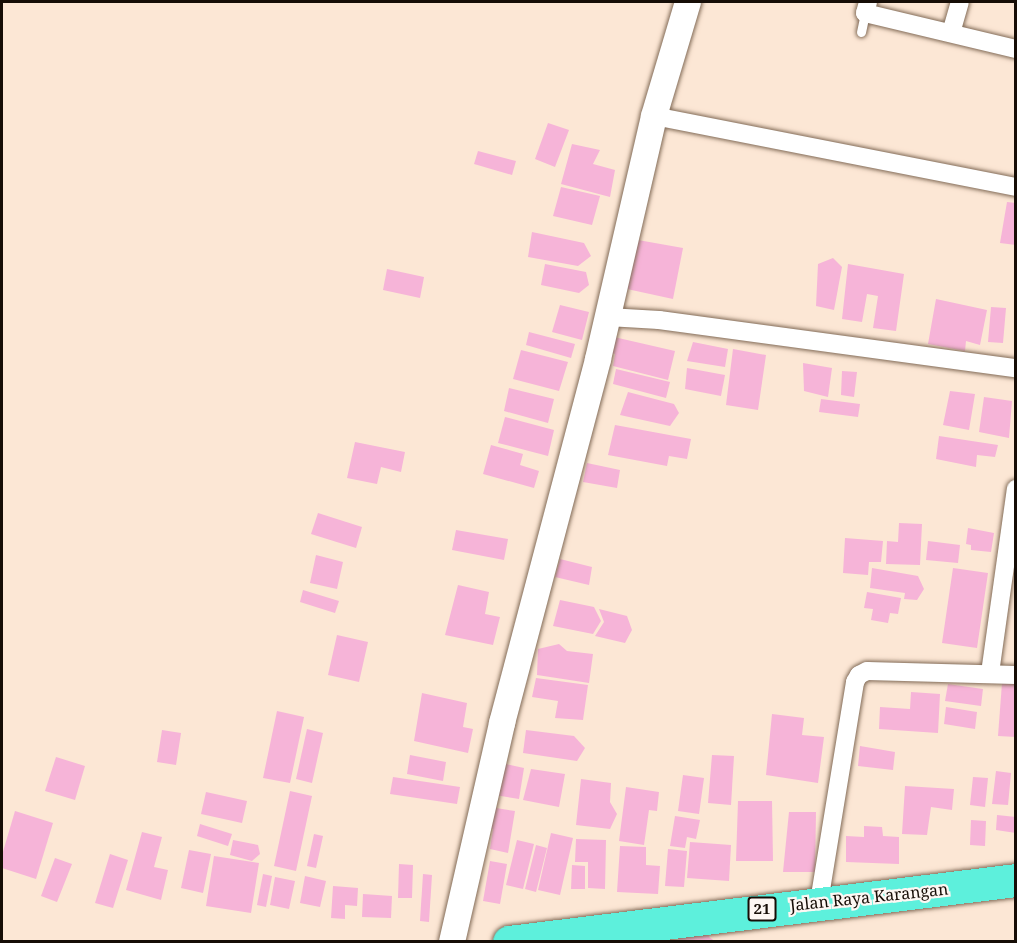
<!DOCTYPE html>
<html>
<head>
<meta charset="utf-8">
<style>
	body { margin:0 }
	#map { position:relative; width:1017px; height:943px; overflow:hidden; background:#fce7d5; font-family:"Noto Serif",serif }
	div>[style] { position:absolute }
	.building>* { inset:0; background:#f6b4d8 }
	.roads { filter:drop-shadow(0 0 2px #826b57) drop-shadow(0 0 2px #826b57) }
	.lane>* { height:9px; margin:-4.5px; padding:0 4.5px; transform-origin:4.5px; border-radius:4.5px; background:#fff }
	.street>* { height:18px; margin:-9px; padding:0 9px; transform-origin:9px; border-radius:9px; background:#fff }
	.secondary>* { height:26px; margin:-13px; padding:0 13px; transform-origin:13px; border-radius:13px; background:#fff }
	.highway>* { height:33px; margin:-16.5px; padding:0 16.5px; transform-origin:16.5px; border-radius:16.5px; background:#5df0dc }
	span { translate:-50% -50%; white-space:nowrap; text-align:center; line-height:1.15; -webkit-text-stroke:4.5px #fdf7f3; paint-order:stroke }
	.shield-label span { padding:2px 4px; background:#fdf7f3; border:2px solid; border-radius:4px; -webkit-text-stroke-width:0 }
	.shield-label { font-size:15px; color:#160d06; font-weight:700 }
	.street-label { font-size:16px; color:#160d06 }
	.frame { position:absolute; inset:0; border:3px solid #160d06; pointer-events:none }
</style>
</head>
<body>
<div id="map">
	<div class="building">
		<div style="clip-path:polygon(548px 123px,569px 130px,555px 167px,535px 159px)"></div>
		<div style="clip-path:polygon(572px 144px,600px 150px,593px 164px,615px 170px,610px 197px,561px 184px)"></div>
		<div style="clip-path:polygon(478px 151px,516px 161px,512px 175px,474px 164px)"></div>
		<div style="clip-path:polygon(561px 187px,600px 196px,592px 225px,553px 216px)"></div>
		<div style="clip-path:polygon(1007px 202px,1016px 203px,1016px 245px,1000px 243px)"></div>
		<div style="clip-path:polygon(532px 232px,584px 243px,591px 256px,578px 266px,528px 257px)"></div>
		<div style="clip-path:polygon(638px 240px,683px 248px,673px 299px,627px 289px)"></div>
		<div style="clip-path:polygon(833px 258px,842px 267px,834px 310px,816px 306px,818px 264px)"></div>
		<div style="clip-path:polygon(545px 264px,586px 272px,589px 285px,579px 293px,541px 285px)"></div>
		<div style="clip-path:polygon(848px 264px,904px 274px,896px 331px,873px 328px,878px 296px,867px 294px,862px 322px,842px 319px)"></div>
		<div style="clip-path:polygon(387px 269px,424px 277px,420px 298px,383px 290px)"></div>
		<div style="clip-path:polygon(936px 299px,987px 310px,980px 345px,966px 341px,965px 351px,928px 344px)"></div>
		<div style="clip-path:polygon(560px 305px,589px 312px,582px 340px,552px 332px)"></div>
		<div style="clip-path:polygon(991px 307px,1006px 308px,1003px 343px,988px 342px)"></div>
		<div style="clip-path:polygon(529px 332px,575px 344px,571px 358px,526px 345px)"></div>
		<div style="clip-path:polygon(614px 337px,675px 351px,668px 380px,613px 366px,615px 354px,609px 352px)"></div>
		<div style="clip-path:polygon(693px 342px,728px 349px,725px 367px,687px 361px)"></div>
		<div style="clip-path:polygon(733px 349px,766px 355px,758px 410px,726px 405px)"></div>
		<div style="clip-path:polygon(521px 350px,568px 362px,559px 391px,513px 379px)"></div>
		<div style="clip-path:polygon(803px 363px,832px 368px,828px 397px,804px 391px)"></div>
		<div style="clip-path:polygon(687px 368px,725px 375px,721px 396px,685px 389px)"></div>
		<div style="clip-path:polygon(616px 369px,670px 382px,666px 398px,613px 384px)"></div>
		<div style="clip-path:polygon(842px 371px,857px 372px,854px 397px,841px 395px)"></div>
		<div style="clip-path:polygon(509px 388px,554px 399px,548px 423px,504px 411px)"></div>
		<div style="clip-path:polygon(950px 391px,975px 394px,969px 430px,943px 425px)"></div>
		<div style="clip-path:polygon(628px 392px,674px 404px,679px 413px,670px 426px,620px 415px)"></div>
		<div style="clip-path:polygon(984px 397px,1012px 401px,1009px 438px,979px 432px)"></div>
		<div style="clip-path:polygon(821px 399px,860px 404px,858px 417px,819px 412px)"></div>
		<div style="clip-path:polygon(505px 417px,554px 430px,548px 456px,498px 443px)"></div>
		<div style="clip-path:polygon(615px 425px,691px 439px,687px 459px,669px 456px,667px 466px,608px 455px)"></div>
		<div style="clip-path:polygon(939px 436px,998px 445px,995px 457px,977px 455px,976px 467px,936px 459px)"></div>
		<div style="clip-path:polygon(355px 442px,405px 452px,401px 472px,381px 467px,377px 484px,347px 478px)"></div>
		<div style="clip-path:polygon(491px 445px,523px 454px,520px 465px,539px 471px,534px 488px,483px 474px)"></div>
		<div style="clip-path:polygon(587px 463px,620px 470px,617px 488px,583px 482px)"></div>
		<div style="clip-path:polygon(318px 513px,362px 527px,356px 548px,311px 534px)"></div>
		<div style="clip-path:polygon(899px 523px,922px 524px,920px 565px,886px 564px,887px 541px,898px 542px)"></div>
		<div style="clip-path:polygon(968px 528px,994px 533px,991px 552px,971px 550px,971px 545px,966px 544px)"></div>
		<div style="clip-path:polygon(456px 530px,508px 539px,504px 560px,452px 550px)"></div>
		<div style="clip-path:polygon(845px 538px,883px 541px,881px 562px,869px 562px,868px 575px,843px 573px)"></div>
		<div style="clip-path:polygon(928px 541px,960px 545px,958px 563px,926px 560px)"></div>
		<div style="clip-path:polygon(316px 555px,343px 562px,337px 589px,310px 583px)"></div>
		<div style="clip-path:polygon(560px 559px,592px 567px,589px 585px,555px 577px)"></div>
		<div style="clip-path:polygon(872px 568px,918px 576px,924px 589px,917px 600px,904px 599px,905px 593px,870px 588px)"></div>
		<div style="clip-path:polygon(953px 568px,988px 573px,977px 648px,942px 643px)"></div>
		<div style="clip-path:polygon(458px 585px,489px 592px,485px 614px,500px 617px,493px 645px,445px 635px)"></div>
		<div style="clip-path:polygon(303px 590px,339px 601px,335px 613px,300px 602px)"></div>
		<div style="clip-path:polygon(867px 592px,901px 598px,898px 614px,890px 613px,888px 623px,871px 620px,873px 609px,864px 608px)"></div>
		<div style="clip-path:polygon(560px 600px,594px 607px,601px 621px,593px 634px,553px 626px)"></div>
		<div style="clip-path:polygon(599px 609px,627px 616px,632px 630px,625px 643px,595px 636px,604px 622px)"></div>
		<div style="clip-path:polygon(337px 635px,368px 642px,359px 682px,328px 675px)"></div>
		<div style="clip-path:polygon(559px 644px,567px 651px,593px 654px,589px 683px,537px 675px,538px 649px)"></div>
		<div style="clip-path:polygon(536px 678px,588px 685px,583px 720px,555px 718px,558px 701px,532px 697px)"></div>
		<div style="clip-path:polygon(1002px 683px,1016px 684px,1016px 737px,998px 736px)"></div>
		<div style="clip-path:polygon(948px 684px,983px 689px,981px 706px,945px 701px)"></div>
		<div style="clip-path:polygon(911px 692px,940px 694px,938px 733px,879px 729px,880px 707px,910px 709px)"></div>
		<div style="clip-path:polygon(422px 693px,467px 703px,463px 727px,473px 729px,468px 753px,414px 741px)"></div>
		<div style="clip-path:polygon(946px 707px,977px 712px,975px 729px,944px 724px)"></div>
		<div style="clip-path:polygon(277px 711px,304px 717px,290px 783px,263px 778px)"></div>
		<div style="clip-path:polygon(772px 714px,804px 718px,802px 735px,824px 737px,818px 783px,766px 775px)"></div>
		<div style="clip-path:polygon(307px 729px,323px 733px,312px 783px,296px 779px)"></div>
		<div style="clip-path:polygon(162px 730px,181px 733px,176px 765px,157px 762px)"></div>
		<div style="clip-path:polygon(526px 730px,574px 736px,585px 748px,577px 761px,523px 753px)"></div>
		<div style="clip-path:polygon(860px 746px,895px 752px,893px 770px,858px 766px)"></div>
		<div style="clip-path:polygon(410px 755px,446px 762px,443px 781px,407px 774px)"></div>
		<div style="clip-path:polygon(712px 755px,734px 756px,731px 805px,708px 803px)"></div>
		<div style="clip-path:polygon(56px 757px,85px 766px,75px 800px,45px 791px)"></div>
		<div style="clip-path:polygon(501px 763px,524px 768px,519px 799px,495px 795px)"></div>
		<div style="clip-path:polygon(531px 769px,565px 774px,559px 807px,523px 800px)"></div>
		<div style="clip-path:polygon(996px 771px,1011px 773px,1008px 805px,992px 804px)"></div>
		<div style="clip-path:polygon(683px 775px,704px 778px,699px 814px,678px 811px)"></div>
		<div style="clip-path:polygon(393px 777px,460px 787px,457px 804px,390px 794px)"></div>
		<div style="clip-path:polygon(973px 777px,988px 778px,985px 807px,970px 805px)"></div>
		<div style="clip-path:polygon(581px 779px,611px 783px,610px 802px,617px 814px,610px 829px,576px 825px)"></div>
		<div style="clip-path:polygon(905px 786px,954px 789px,952px 810px,931px 807px,927px 835px,902px 834px)"></div>
		<div style="clip-path:polygon(626px 787px,659px 792px,657px 811px,649px 810px,644px 845px,619px 841px)"></div>
		<div style="clip-path:polygon(290px 791px,312px 796px,296px 871px,274px 866px)"></div>
		<div style="clip-path:polygon(206px 792px,247px 801px,242px 823px,201px 814px)"></div>
		<div style="clip-path:polygon(738px 801px,772px 801px,773px 861px,736px 861px)"></div>
		<div style="clip-path:polygon(490px 807px,515px 811px,508px 853px,490px 849px,493px 829px,487px 827px)"></div>
		<div style="clip-path:polygon(15px 811px,53px 823px,36px 879px,2px 868px,2px 855px)"></div>
		<div style="clip-path:polygon(789px 812px,816px 812px,815px 872px,783px 872px)"></div>
		<div style="clip-path:polygon(997px 815px,1016px 817px,1016px 833px,996px 830px)"></div>
		<div style="clip-path:polygon(675px 816px,700px 820px,696px 839px,687px 837px,685px 848px,670px 846px)"></div>
		<div style="clip-path:polygon(971px 820px,986px 821px,985px 846px,970px 845px)"></div>
		<div style="clip-path:polygon(200px 824px,232px 834px,228px 846px,197px 836px)"></div>
		<div style="clip-path:polygon(864px 826px,882px 827px,883px 836px,899px 837px,899px 864px,846px 862px,846px 836px,864px 837px)"></div>
		<div style="clip-path:polygon(142px 832px,162px 837px,154px 867px,168px 870px,161px 900px,126px 890px)"></div>
		<div style="clip-path:polygon(551px 833px,573px 838px,560px 895px,538px 890px)"></div>
		<div style="clip-path:polygon(314px 834px,323px 836px,316px 868px,307px 866px)"></div>
		<div style="clip-path:polygon(576px 839px,606px 840px,605px 889px,588px 888px,588px 862px,575px 862px)"></div>
		<div style="clip-path:polygon(233px 840px,258px 845px,260px 854px,252px 861px,230px 855px)"></div>
		<div style="clip-path:polygon(517px 840px,534px 844px,523px 889px,506px 885px)"></div>
		<div style="clip-path:polygon(690px 842px,731px 845px,729px 881px,687px 878px)"></div>
		<div style="clip-path:polygon(536px 845px,547px 848px,536px 892px,525px 889px)"></div>
		<div style="clip-path:polygon(620px 846px,646px 847px,646px 865px,660px 866px,658px 894px,617px 892px)"></div>
		<div style="clip-path:polygon(668px 849px,687px 851px,684px 887px,665px 886px)"></div>
		<div style="clip-path:polygon(189px 850px,211px 854px,203px 893px,181px 888px)"></div>
		<div style="clip-path:polygon(110px 854px,128px 860px,113px 908px,95px 903px)"></div>
		<div style="clip-path:polygon(214px 856px,259px 863px,251px 913px,206px 906px)"></div>
		<div style="clip-path:polygon(55px 858px,72px 864px,57px 902px,41px 896px)"></div>
		<div style="clip-path:polygon(490px 861px,507px 864px,500px 904px,483px 901px)"></div>
		<div style="clip-path:polygon(399px 864px,413px 865px,412px 898px,398px 898px)"></div>
		<div style="clip-path:polygon(572px 865px,585px 866px,585px 889px,571px 889px)"></div>
		<div style="clip-path:polygon(263px 874px,272px 876px,266px 907px,257px 905px)"></div>
		<div style="clip-path:polygon(423px 874px,432px 875px,429px 922px,420px 921px)"></div>
		<div style="clip-path:polygon(305px 876px,326px 881px,320px 907px,300px 903px)"></div>
		<div style="clip-path:polygon(275px 877px,295px 881px,289px 909px,270px 905px)"></div>
		<div style="clip-path:polygon(333px 886px,358px 888px,357px 906px,345px 905px,345px 919px,331px 918px)"></div>
		<div style="clip-path:polygon(363px 894px,392px 896px,391px 918px,362px 917px)"></div>
		<div style="clip-path:polygon(681px 926px,711px 927px,709px 937px,716px 942px,678px 942px)"></div>
	</div>
	<div class="roads">
		<div class="lane">
			<div style="left:861px;top:32px;width:19px;rotate:-78deg"></div>
		</div>
		<div class="street">
			<div style="left:868px;top:2px;width:11px;rotate:105deg"></div>
			<div style="left:865px;top:13px;width:155px;rotate:13.4deg"></div>
			<div style="left:951px;top:33px;width:32px;rotate:-74deg"></div>
			<div style="left:654px;top:116px;width:369px;rotate:11.1deg"></div>
			<div style="left:608px;top:317px;width:51px;rotate:3.4deg"></div>
			<div style="left:659px;top:320px;width:360px;rotate:7.7deg"></div>
			<div style="left:990px;top:673px;width:186px;rotate:-82deg"></div>
			<div style="left:819px;top:902px;width:223px;rotate:-80.7deg"></div>
			<div style="left:855px;top:682px;width:8px;rotate:-60deg"></div>
			<div style="left:859px;top:675px;width:9px;rotate:-27deg"></div>
			<div style="left:867px;top:671px;width:149px;rotate:1.5deg"></div>
		</div>
		<div class="secondary">
			<div style="left:452px;top:942px;width:225px;rotate:-77.1deg"></div>
			<div style="left:502px;top:723px;width:376px;rotate:-75.2deg"></div>
			<div style="left:598px;top:359px;width:249px;rotate:-77deg"></div>
			<div style="left:654px;top:116px;width:119px;rotate:-73.4deg"></div>
		</div>
		<div class="highway">
			<div style="left:509px;top:942px;width:511px;rotate:-6.97deg"></div>
		</div>
	</div>
	<div class="shield-label">
		<span style="left:762px;top:909px">21</span>
	</div>
	<div class="street-label">
		<span style="left:869px;top:897px;rotate:-6deg">Jalan Raya Karangan</span>
	</div>
	<div class="frame"></div>
</div>
</body>
</html>
